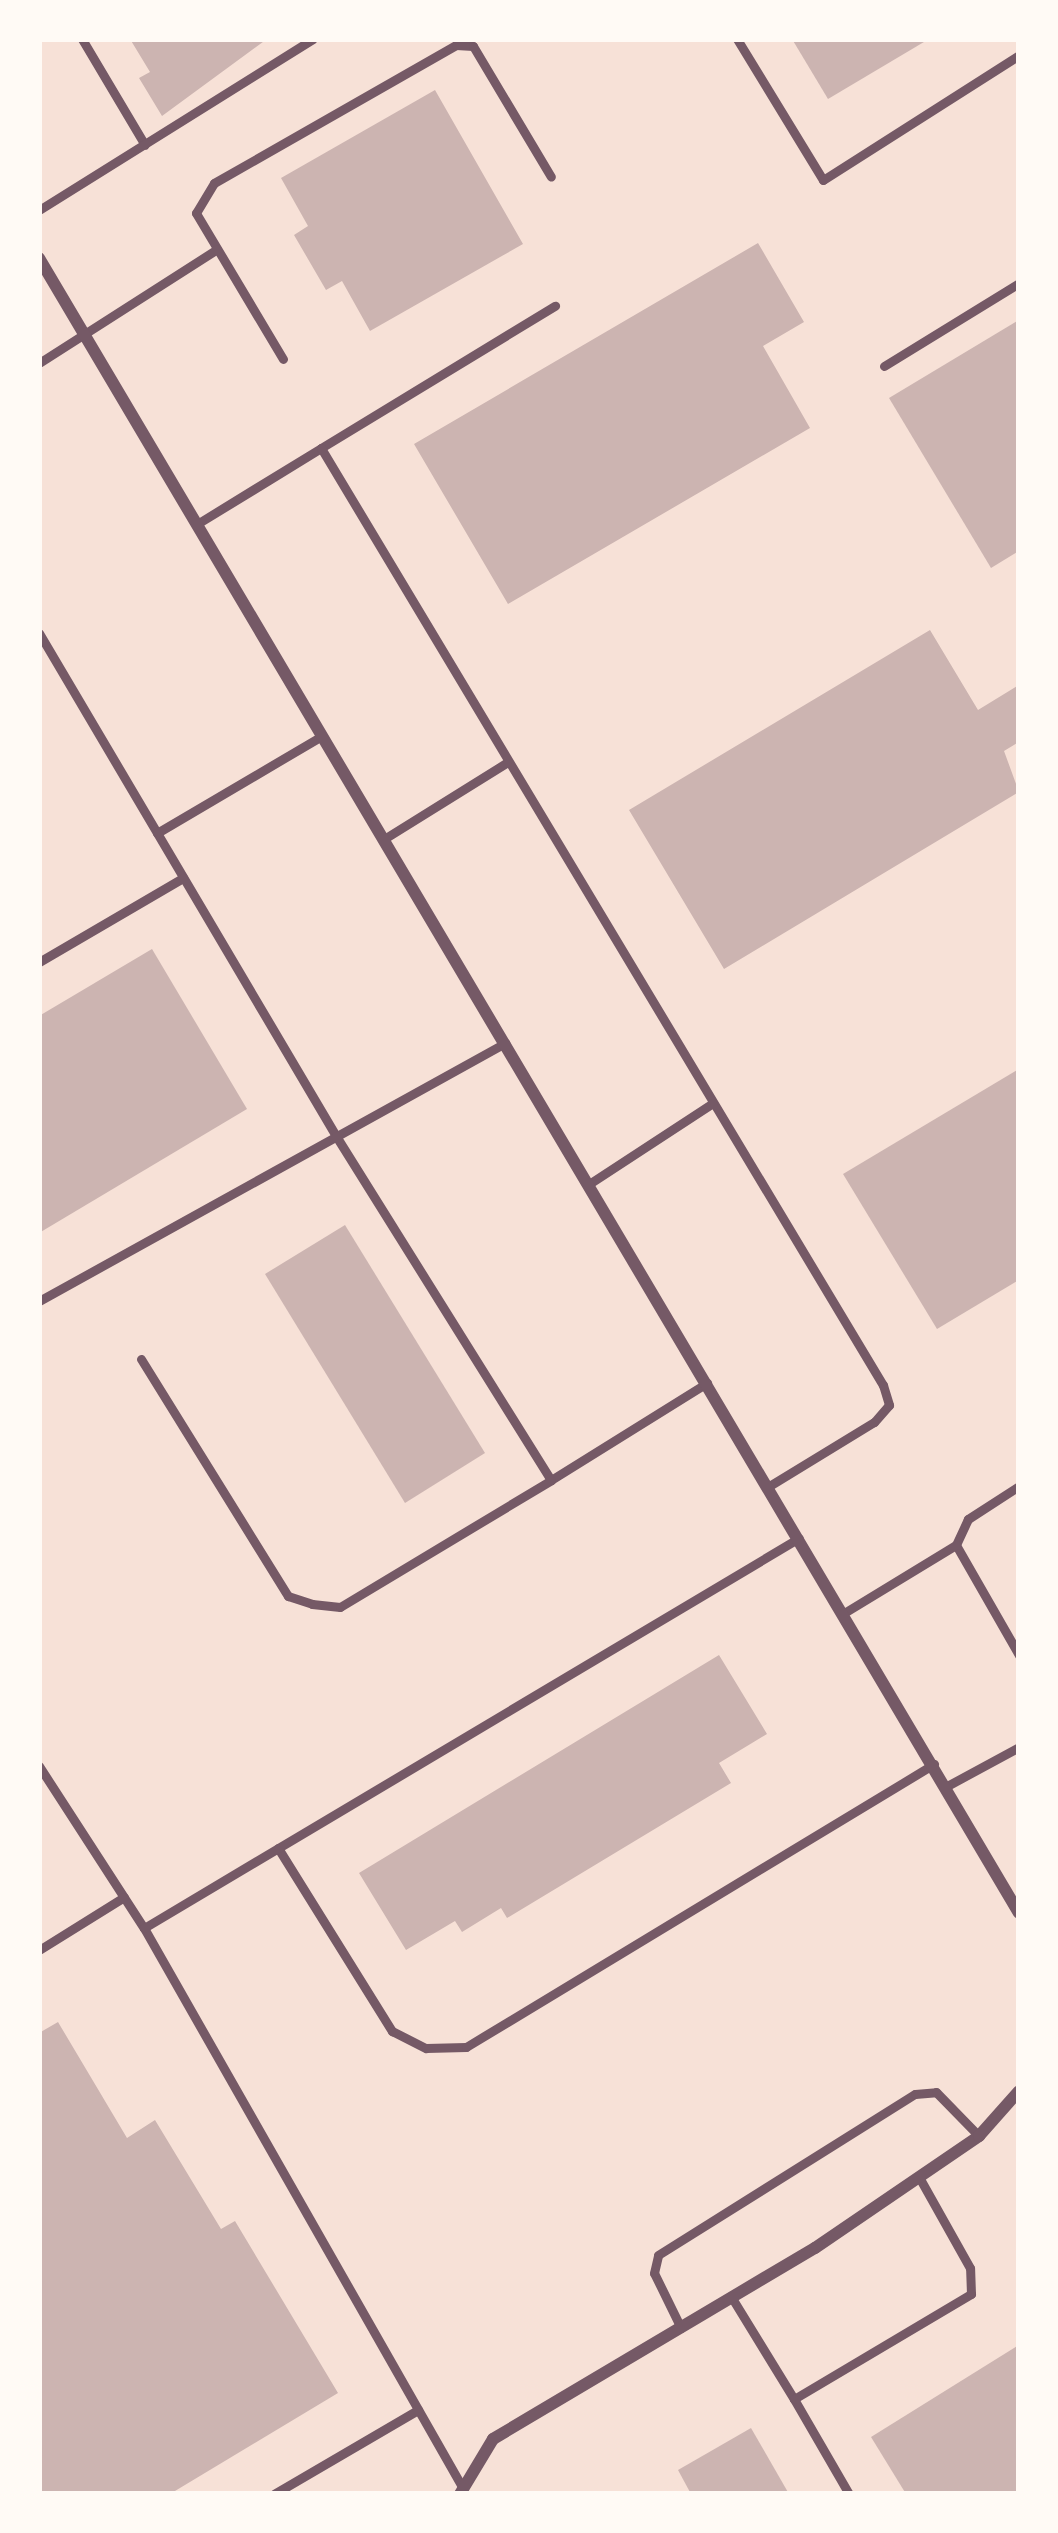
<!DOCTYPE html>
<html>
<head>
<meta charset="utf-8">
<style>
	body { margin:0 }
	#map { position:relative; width:1058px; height:2533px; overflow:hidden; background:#f7e1d7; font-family:"Space Grotesk",sans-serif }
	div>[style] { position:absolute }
	.building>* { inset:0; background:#ccb4b1 }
	.service>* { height:9px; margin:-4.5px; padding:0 4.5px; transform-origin:4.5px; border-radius:4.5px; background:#755966 }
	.minor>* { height:12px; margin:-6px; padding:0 6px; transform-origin:6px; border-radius:6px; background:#755966 }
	span { translate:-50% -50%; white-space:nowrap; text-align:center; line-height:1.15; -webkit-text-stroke:9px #fffaf5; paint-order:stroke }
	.frame { position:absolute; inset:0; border:42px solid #fffaf5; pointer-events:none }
</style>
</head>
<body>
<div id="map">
	<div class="building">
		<div style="clip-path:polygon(130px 39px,267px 39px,162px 116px,139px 78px,150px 72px)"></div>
		<div style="clip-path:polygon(792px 39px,929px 39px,828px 99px)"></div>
		<div style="clip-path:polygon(435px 90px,523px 244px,370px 331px,342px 281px,326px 290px,294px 235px,308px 226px,281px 178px)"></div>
		<div style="clip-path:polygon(758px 243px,804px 322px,763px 346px,810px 428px,508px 604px,414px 444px)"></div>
		<div style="clip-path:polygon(1019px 320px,1019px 551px,991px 568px,889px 398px)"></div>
		<div style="clip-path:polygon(930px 630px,978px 710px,1019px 685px,1019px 742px,1004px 751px,1019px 792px,724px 969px,629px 810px)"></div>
		<div style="clip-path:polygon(152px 949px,247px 1109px,39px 1233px,39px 1016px)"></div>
		<div style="clip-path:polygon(1019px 1069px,1019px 1280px,937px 1329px,843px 1174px)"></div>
		<div style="clip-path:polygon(345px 1225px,485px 1453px,405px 1503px,265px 1274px)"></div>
		<div style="clip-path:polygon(719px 1655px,767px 1734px,719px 1763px,731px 1783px,507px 1918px,501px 1908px,462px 1932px,455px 1921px,406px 1950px,359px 1873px)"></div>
		<div style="clip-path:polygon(58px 2022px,127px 2138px,155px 2120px,221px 2229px,235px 2221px,338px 2393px,170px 2494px,39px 2494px,39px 2033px)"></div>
		<div style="clip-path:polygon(1019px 2345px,1019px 2494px,906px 2494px,871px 2437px)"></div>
		<div style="clip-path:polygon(751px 2428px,789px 2494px,691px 2494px,678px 2470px)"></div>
	</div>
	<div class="service">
		<div style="left:82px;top:39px;width:123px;rotate:59.3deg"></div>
		<div style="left:737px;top:39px;width:165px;rotate:58.6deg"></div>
		<div style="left:823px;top:180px;width:232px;rotate:-32.5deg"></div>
		<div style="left:39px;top:210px;width:323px;rotate:-32deg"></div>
		<div style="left:283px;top:359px;width:170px;rotate:-120.8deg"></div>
		<div style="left:196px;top:213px;width:35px;rotate:-59deg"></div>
		<div style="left:214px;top:183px;width:279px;rotate:-29.7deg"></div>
		<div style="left:456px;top:45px;width:17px;rotate:3deg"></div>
		<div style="left:473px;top:46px;width:152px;rotate:59.2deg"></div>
		<div style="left:39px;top:363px;width:211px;rotate:-32.6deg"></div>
		<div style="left:884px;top:366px;width:158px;rotate:-31.6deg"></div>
		<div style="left:321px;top:448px;width:274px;rotate:-31.3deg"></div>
		<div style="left:197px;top:524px;width:145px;rotate:-31.5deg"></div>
		<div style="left:321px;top:448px;width:1093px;rotate:59.05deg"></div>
		<div style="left:883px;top:1385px;width:21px;rotate:73deg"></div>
		<div style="left:889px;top:1405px;width:23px;rotate:131deg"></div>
		<div style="left:874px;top:1422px;width:123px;rotate:148.6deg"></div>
		<div style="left:39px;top:633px;width:584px;rotate:59.44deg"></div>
		<div style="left:336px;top:1136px;width:406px;rotate:58deg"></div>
		<div style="left:551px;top:1480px;width:184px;rotate:-31.9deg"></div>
		<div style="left:157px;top:833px;width:191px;rotate:-30.5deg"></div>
		<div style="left:384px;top:839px;width:144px;rotate:-31.9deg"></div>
		<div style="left:39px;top:962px;width:167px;rotate:-30.3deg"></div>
		<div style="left:589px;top:1184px;width:148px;rotate:-33.2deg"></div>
		<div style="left:39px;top:1301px;width:533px;rotate:-28.97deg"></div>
		<div style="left:141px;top:1359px;width:279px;rotate:58.2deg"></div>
		<div style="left:288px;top:1596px;width:25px;rotate:18deg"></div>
		<div style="left:312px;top:1604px;width:28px;rotate:6deg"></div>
		<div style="left:340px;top:1607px;width:246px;rotate:-31deg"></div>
		<div style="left:1019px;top:1486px;width:61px;rotate:147.1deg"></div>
		<div style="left:968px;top:1519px;width:29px;rotate:115deg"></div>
		<div style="left:956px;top:1545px;width:127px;rotate:60.2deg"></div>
		<div style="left:844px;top:1613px;width:131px;rotate:-31.3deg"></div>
		<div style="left:39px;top:1766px;width:193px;rotate:57.1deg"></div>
		<div style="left:144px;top:1928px;width:641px;rotate:60.35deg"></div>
		<div style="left:947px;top:1786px;width:82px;rotate:-28.4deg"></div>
		<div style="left:278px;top:1848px;width:216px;rotate:58.1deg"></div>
		<div style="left:392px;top:2031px;width:38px;rotate:27deg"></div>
		<div style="left:426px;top:2048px;width:40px;rotate:-1.4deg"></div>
		<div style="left:466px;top:2047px;width:547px;rotate:-31.16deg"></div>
		<div style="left:144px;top:1928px;width:762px;rotate:-30.77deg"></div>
		<div style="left:39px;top:1950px;width:100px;rotate:-31.9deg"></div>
		<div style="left:732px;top:2298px;width:119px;rotate:58.5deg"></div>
		<div style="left:681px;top:2328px;width:61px;rotate:-116.1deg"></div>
		<div style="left:654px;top:2273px;width:18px;rotate:-77deg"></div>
		<div style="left:658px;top:2255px;width:303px;rotate:-32.1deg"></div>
		<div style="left:915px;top:2094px;width:21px;rotate:-5deg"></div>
		<div style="left:936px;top:2092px;width:62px;rotate:45.7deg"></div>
		<div style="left:274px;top:2494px;width:167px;rotate:-30.3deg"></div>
		<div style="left:849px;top:2494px;width:110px;rotate:-120.1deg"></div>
		<div style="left:794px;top:2399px;width:206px;rotate:-30.7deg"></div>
		<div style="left:971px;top:2294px;width:26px;rotate:-92deg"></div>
		<div style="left:970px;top:2268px;width:104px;rotate:-119.3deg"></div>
	</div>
	<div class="minor">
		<div style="left:39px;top:258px;width:1923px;rotate:59.37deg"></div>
		<div style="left:460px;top:2494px;width:64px;rotate:-59deg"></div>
		<div style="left:493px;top:2439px;width:374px;rotate:-30.7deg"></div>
		<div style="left:815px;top:2248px;width:199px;rotate:-34.3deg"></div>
		<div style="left:979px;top:2136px;width:60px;rotate:-48.4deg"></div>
	</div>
	<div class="frame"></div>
</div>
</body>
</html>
